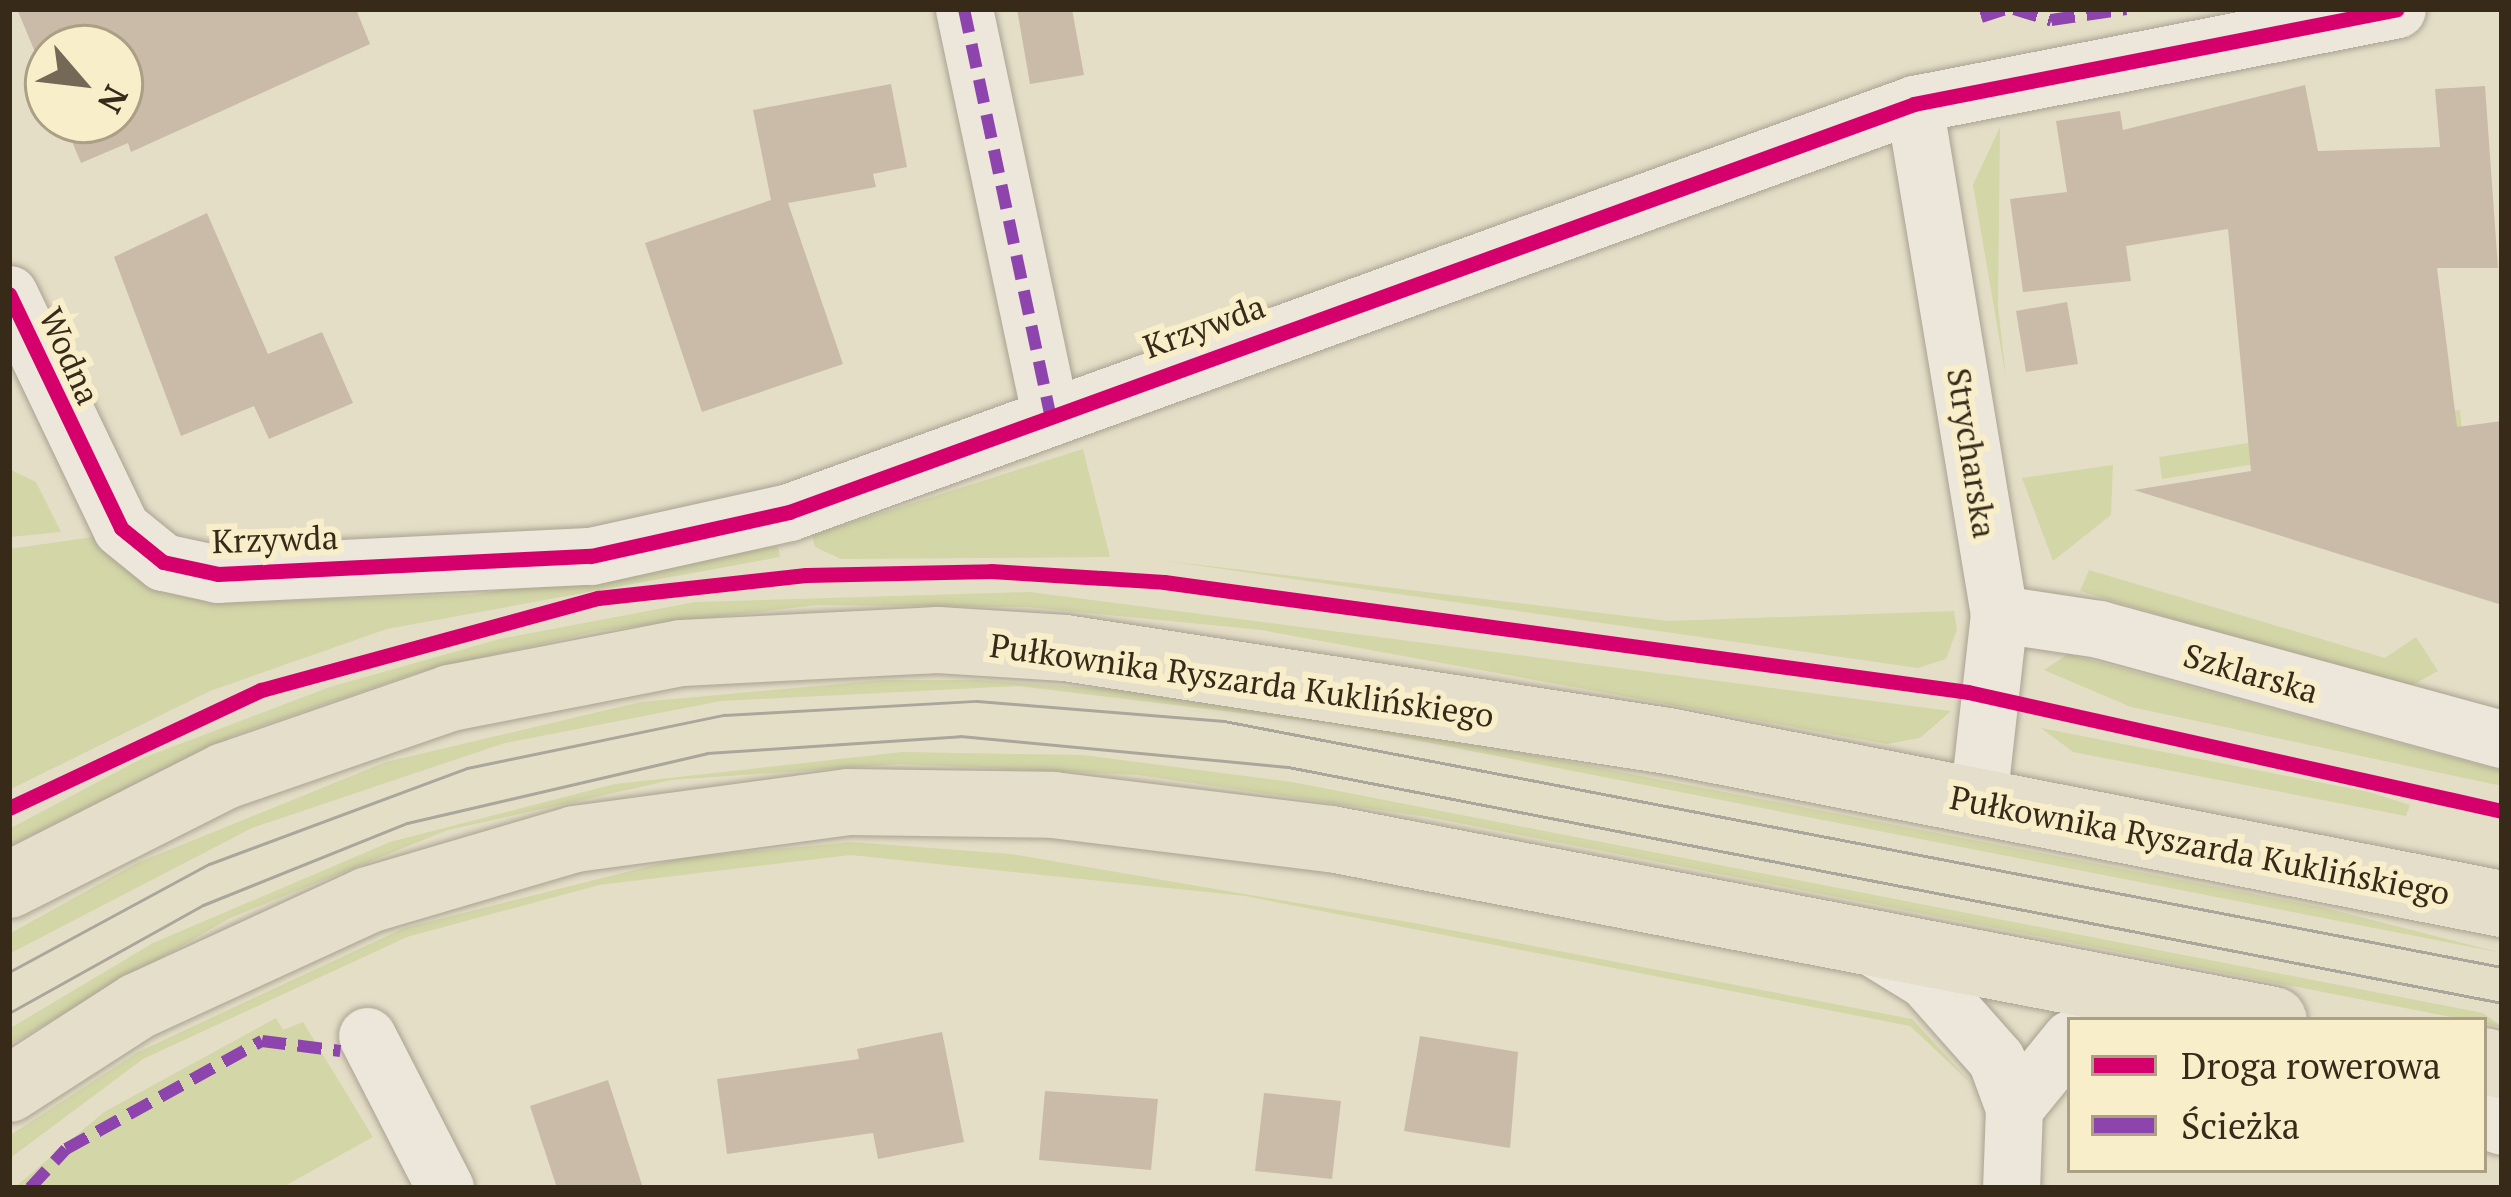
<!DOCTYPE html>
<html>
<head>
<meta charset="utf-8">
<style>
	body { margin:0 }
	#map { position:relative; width:2511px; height:1197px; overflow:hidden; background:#e5dec7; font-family:"PT Serif",serif }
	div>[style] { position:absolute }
	.green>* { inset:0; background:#d3d6a7 }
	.building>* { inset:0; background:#c9bba8 }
	.roads { filter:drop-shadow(0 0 3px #a9a291) drop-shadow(0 0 3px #a9a291) }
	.minor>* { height:57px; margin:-28.5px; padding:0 28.5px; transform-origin:28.5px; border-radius:28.5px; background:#ece7da }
	.primary>* { height:66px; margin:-33px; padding:0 33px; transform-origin:33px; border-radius:33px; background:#e4deca }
	.tram>* { height:3px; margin:-1.5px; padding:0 1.5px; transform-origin:1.5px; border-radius:1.5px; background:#aaa69b }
	.quiet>* { height:12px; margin-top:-6px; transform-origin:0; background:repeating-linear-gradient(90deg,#8e44ad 0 24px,transparent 0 36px) }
	.cycleway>* { height:15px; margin:-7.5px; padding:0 7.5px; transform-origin:7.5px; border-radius:7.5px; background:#d6006c }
	span { translate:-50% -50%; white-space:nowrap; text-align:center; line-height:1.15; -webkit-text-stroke:12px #f9eeca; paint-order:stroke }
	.street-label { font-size:33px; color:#372a19 }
	.frame { position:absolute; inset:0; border:12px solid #372a19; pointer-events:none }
	.legend { position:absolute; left:2067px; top:1017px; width:420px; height:156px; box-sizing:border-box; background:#f9eeca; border:3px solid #aba083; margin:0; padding:15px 21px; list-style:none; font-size:36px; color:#372a19 }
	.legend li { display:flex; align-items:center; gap:24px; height:60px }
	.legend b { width:60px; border:3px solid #aba083 }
	.north { position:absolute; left:24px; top:24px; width:120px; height:120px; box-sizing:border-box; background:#f9eeca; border:3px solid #aba083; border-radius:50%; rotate:118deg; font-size:33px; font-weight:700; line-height:48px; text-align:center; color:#372a19 }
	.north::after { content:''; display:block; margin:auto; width:42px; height:54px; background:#746956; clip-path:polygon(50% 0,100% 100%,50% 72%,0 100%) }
</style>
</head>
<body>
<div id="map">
	<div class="green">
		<div style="clip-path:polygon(2000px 127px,1998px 306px,2006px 378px,1973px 185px)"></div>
		<div style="clip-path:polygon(2460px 410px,2477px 592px,2438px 434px,2162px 479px,2159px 457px)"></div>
		<div style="clip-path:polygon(1083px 449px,1110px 557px,841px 559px,815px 547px,812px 535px)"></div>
		<div style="clip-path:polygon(2113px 465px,2111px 515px,2053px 561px,2022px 478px)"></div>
		<div style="clip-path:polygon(9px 469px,36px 482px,61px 532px,9px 537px)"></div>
		<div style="clip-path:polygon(93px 537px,154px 590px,211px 603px,471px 595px,778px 546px,780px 557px,387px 629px,210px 691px,9px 790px,9px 549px)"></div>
		<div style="clip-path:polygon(1159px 560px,1668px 621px,1954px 611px,1957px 630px,1946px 659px,1918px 668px)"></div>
		<div style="clip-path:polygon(2089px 570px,2385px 658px,2416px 637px,2438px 671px,2407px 688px,2080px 591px)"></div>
		<div style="clip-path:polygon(1030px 592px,1951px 711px,1920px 738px,1887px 744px,1261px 630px,1028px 607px,818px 605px,597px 631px,419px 672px,237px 734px,9px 846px,9px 829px,143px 758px,330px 687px,500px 639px,695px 602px)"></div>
		<div style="clip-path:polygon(2068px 654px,2502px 771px,2502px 786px,2131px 707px,2044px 670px)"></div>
		<div style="clip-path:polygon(883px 680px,976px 680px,1137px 691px,1335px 717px,2321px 907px,2502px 953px,1333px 724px,1018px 686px,721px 701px,505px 743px,252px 828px,9px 954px,9px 934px,137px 863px,386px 762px,641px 702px)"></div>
		<div style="clip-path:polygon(2041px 728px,2369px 792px,2410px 805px,2406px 816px,2073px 752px)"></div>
		<div style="clip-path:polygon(902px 752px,1083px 755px,1292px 782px,2483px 1013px,2502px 1027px,1428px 817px,1138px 775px,901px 764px,672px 780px,448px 830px,230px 918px,9px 1045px,9px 1029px,153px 943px,390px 842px,615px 784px)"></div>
		<div style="clip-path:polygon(852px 842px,1011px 854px,1414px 923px,1912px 1019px,1974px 1086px,1910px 1026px,1245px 896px,851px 855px,599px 885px,407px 937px,143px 1059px,9px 1159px,9px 1136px,138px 1052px,404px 928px,682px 858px)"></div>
		<div style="clip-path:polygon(276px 1018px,283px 1030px,303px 1022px,373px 1137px,281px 1188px,14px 1188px,104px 1112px)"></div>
	</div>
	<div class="building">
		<div style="clip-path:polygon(17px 9px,356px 9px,370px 44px,131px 152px,128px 143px,81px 163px,63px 120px,120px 120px,120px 48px,48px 48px,48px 83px)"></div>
		<div style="clip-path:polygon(1017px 9px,1072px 9px,1084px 75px,1030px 84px)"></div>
		<div style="clip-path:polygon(891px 84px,907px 167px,873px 174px,876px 187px,788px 203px,843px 364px,702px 412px,645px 243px,771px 200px,753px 110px)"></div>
		<div style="clip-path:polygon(2305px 85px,2318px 151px,2440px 147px,2435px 89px,2485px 86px,2498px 268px,2437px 268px,2457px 427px,2502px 421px,2502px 605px,2134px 490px,2251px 471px,2228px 229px,2126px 246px,2131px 281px,2023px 292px,2010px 199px,2067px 192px,2056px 121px,2120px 111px,2123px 130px)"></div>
		<div style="clip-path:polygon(207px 213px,268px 354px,322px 332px,353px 403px,269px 439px,254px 406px,181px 436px,114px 257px)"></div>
		<div style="clip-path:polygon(2067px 302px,2078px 364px,2026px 372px,2016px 311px)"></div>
		<div style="clip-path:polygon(942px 1032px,964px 1142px,878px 1159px,873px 1133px,727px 1154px,717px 1079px,859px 1059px,857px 1049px)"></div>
		<div style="clip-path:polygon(1420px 1036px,1518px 1052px,1510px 1148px,1404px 1131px)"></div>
		<div style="clip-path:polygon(608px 1080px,643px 1188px,557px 1188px,530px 1106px)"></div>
		<div style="clip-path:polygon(1045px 1091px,1158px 1099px,1151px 1170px,1039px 1160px)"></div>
		<div style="clip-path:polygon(1264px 1093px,1341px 1101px,1332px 1179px,1255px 1171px)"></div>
	</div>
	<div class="roads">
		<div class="minor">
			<div style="left:964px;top:9px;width:417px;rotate:78deg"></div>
			<div style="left:1914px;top:104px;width:517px;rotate:80.54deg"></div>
			<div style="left:1999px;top:614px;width:189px;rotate:96.4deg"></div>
			<div style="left:9px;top:294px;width:259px;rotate:64.4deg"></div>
			<div style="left:121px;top:528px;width:54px;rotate:39deg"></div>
			<div style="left:163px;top:562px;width:56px;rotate:12.3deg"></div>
			<div style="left:218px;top:574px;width:373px;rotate:-2.8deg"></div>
			<div style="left:591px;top:556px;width:203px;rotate:-12.5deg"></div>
			<div style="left:789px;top:512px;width:1197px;rotate:-19.93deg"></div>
			<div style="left:1914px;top:104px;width:492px;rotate:-11.1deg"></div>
			<div style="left:1999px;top:614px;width:101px;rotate:8.5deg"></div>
			<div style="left:2099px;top:629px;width:418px;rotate:15.3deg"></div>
			<div style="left:1872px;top:947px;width:63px;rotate:31.4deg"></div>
			<div style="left:1926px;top:980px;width:106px;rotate:48.5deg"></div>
			<div style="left:1996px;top:1059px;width:52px;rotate:69.8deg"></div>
			<div style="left:2014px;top:1108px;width:80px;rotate:92.1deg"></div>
			<div style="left:367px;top:1036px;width:171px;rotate:62.8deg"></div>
			<div style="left:2014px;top:1108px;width:89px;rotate:-50.9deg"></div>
			<div style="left:2484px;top:1120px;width:19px;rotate:18deg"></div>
		</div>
		<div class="primary">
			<div style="left:9px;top:885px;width:242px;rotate:-26.8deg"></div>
			<div style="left:225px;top:776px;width:238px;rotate:-19.1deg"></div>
			<div style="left:450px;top:698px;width:236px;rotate:-11deg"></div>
			<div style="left:682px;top:653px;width:256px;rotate:-2.9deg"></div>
			<div style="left:938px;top:640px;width:127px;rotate:3.6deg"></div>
			<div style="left:1065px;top:648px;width:610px;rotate:8.77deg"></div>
			<div style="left:1668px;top:741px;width:850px;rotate:11.06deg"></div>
			<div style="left:2484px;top:1061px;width:18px;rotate:13deg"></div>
			<div style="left:9px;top:1089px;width:153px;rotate:-32.8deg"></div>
			<div style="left:138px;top:1006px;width:253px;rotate:-24.7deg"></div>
			<div style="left:368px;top:900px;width:216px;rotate:-16.4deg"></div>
			<div style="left:575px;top:839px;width:276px;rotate:-7.7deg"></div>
			<div style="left:849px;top:802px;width:204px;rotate:0.8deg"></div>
			<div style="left:1053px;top:805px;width:280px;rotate:7deg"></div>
			<div style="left:1331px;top:839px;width:960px;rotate:10.87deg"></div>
		</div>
	</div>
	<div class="tram">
		<div style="left:9px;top:972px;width:227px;rotate:-28.4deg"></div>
		<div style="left:209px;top:864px;width:275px;rotate:-20.4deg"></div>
		<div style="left:467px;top:768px;width:262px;rotate:-11.7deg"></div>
		<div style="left:724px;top:715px;width:253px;rotate:-3.2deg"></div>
		<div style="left:977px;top:701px;width:248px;rotate:4.6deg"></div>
		<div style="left:1224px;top:721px;width:1301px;rotate:10.9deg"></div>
		<div style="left:9px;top:1013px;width:222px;rotate:-29.1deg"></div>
		<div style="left:203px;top:905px;width:220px;rotate:-21.9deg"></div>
		<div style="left:407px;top:823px;width:308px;rotate:-13.1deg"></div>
		<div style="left:707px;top:753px;width:254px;rotate:-3.8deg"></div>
		<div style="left:960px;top:736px;width:329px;rotate:5.4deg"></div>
		<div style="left:1288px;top:767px;width:1237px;rotate:11deg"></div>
	</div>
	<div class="quiet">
		<div style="left:964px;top:9px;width:417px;rotate:78deg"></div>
		<div style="left:2014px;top:9px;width:39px;rotate:17deg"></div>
		<div style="left:2051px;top:20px;width:76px;rotate:-8.3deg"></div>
		<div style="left:1981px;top:17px;width:26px;rotate:-18deg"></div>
		<div style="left:30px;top:1188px;width:53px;rotate:-47.3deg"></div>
		<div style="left:66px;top:1149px;width:224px;rotate:-28.9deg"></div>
		<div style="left:262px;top:1041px;width:79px;rotate:7.3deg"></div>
	</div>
	<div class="cycleway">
		<div style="left:9px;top:294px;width:259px;rotate:64.4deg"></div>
		<div style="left:121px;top:528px;width:54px;rotate:39deg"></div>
		<div style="left:163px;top:562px;width:56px;rotate:12.3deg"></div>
		<div style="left:218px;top:574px;width:373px;rotate:-2.8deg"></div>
		<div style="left:591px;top:556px;width:203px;rotate:-12.5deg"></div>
		<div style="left:789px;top:512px;width:1197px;rotate:-19.93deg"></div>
		<div style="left:1914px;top:104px;width:492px;rotate:-11.1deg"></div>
		<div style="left:9px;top:808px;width:278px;rotate:-25.1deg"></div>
		<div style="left:261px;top:690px;width:349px;rotate:-15.3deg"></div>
		<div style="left:598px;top:598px;width:209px;rotate:-6.3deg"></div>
		<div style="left:806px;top:575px;width:185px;rotate:-1.2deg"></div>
		<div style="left:991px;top:571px;width:173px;rotate:3.6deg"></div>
		<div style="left:1164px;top:582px;width:811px;rotate:7.79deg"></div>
		<div style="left:1968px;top:692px;width:547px;rotate:12.56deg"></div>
	</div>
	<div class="street-label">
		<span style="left:1204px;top:326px;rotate:-20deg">Krzywda</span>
		<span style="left:70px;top:356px;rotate:66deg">Wodna</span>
		<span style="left:1972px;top:453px;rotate:81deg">Strycharska</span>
		<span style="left:275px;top:539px;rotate:-2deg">Krzywda</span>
		<span style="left:2251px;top:673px;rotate:16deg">Szklarska</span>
		<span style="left:1242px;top:680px;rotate:8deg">Pułkownika Ryszarda Kuklińskiego</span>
		<span style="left:2200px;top:845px;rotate:11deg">Pułkownika Ryszarda Kuklińskiego</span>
	</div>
	<div class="frame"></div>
	<ul class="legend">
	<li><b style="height:15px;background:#d6006c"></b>Droga rowerowa</li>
	<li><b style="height:15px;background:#8e44ad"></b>Ścieżka</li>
	</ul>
	<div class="north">N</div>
</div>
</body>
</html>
